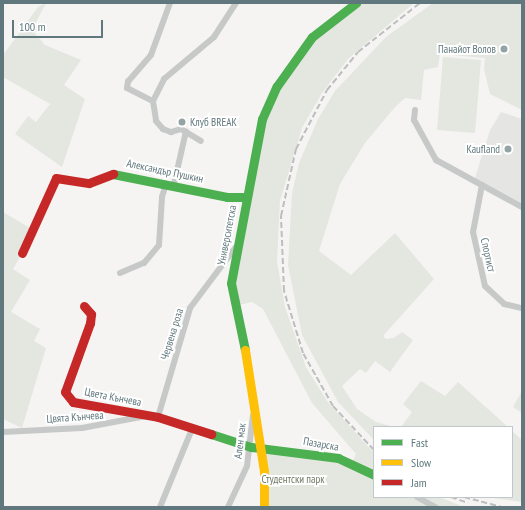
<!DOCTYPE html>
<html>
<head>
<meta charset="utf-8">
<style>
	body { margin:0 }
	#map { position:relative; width:525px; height:510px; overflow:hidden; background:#f5f4f3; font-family:"PT Sans Narrow",sans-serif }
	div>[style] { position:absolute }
	.built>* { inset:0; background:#e5e5e4 }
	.green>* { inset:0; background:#e4e6e0 }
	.street>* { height:6px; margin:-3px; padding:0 3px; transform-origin:3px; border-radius:3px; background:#c7c9c9 }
	.fast>* { height:9px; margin:-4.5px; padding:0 4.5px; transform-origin:4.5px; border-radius:4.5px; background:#4caf50 }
	.slow>* { height:9px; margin:-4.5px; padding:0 4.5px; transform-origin:4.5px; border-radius:4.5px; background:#ffc107 }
	.jam>* { height:9px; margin:-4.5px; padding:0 4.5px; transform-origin:4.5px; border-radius:4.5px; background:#c62828 }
	.rail>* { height:2px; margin-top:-1px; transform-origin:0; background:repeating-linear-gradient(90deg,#bdbebf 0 6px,transparent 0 9px) }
	.dots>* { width:11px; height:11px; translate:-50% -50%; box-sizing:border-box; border:2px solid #fff; border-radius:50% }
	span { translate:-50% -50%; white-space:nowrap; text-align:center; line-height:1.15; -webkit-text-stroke:4px #fff; paint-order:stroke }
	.poi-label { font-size:11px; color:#60787d }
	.right { translate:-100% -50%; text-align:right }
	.left { translate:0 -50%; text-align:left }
	.street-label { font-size:11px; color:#60787d }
	.park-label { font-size:11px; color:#6e7a63 }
	.frame { position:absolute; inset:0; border:4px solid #60787d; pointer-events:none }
	.legend { position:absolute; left:373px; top:426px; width:140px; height:72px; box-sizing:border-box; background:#fff; border:1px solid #bfc9cb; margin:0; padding:5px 7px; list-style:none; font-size:12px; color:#60787d }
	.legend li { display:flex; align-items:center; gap:8px; height:20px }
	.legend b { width:20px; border:1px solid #bfc9cb }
	.scale { position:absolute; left:12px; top:20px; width:91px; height:18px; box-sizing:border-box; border:2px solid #60787d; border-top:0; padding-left:5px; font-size:12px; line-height:14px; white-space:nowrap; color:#60787d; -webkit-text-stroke:3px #fff; paint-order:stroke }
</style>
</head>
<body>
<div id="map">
	<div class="built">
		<div style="clip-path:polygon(501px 112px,522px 119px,522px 207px,474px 181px,490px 130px)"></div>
	</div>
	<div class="green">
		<div style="clip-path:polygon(46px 3px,32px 30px,45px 45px,81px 60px,64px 85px,85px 99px,62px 167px,15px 134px,28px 116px,36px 122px,50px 104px,3px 77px,3px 55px,38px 7px)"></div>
		<div style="clip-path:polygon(356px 3px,414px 3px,348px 59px,322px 93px,302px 128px,280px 201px,277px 261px,285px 307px,306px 367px,327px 401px,374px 453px,374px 497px,439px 497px,464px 507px,264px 507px,261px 448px,352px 463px,356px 454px,312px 403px,263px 309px,252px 302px,234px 306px,231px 283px,262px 119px,299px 53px)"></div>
		<div style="clip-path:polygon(433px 3px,522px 3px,522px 110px,490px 94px,484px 69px,485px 58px,440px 54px,438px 67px,424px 70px,421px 100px,405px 98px,395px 107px,365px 143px,340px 184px,319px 251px,351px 275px,395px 233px,434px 279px,383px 336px,386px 339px,394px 338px,402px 332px,413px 340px,390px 372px,375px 361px,366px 373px,360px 369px,342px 386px,357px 409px,376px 422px,394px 427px,374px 427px,374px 440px,338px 402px,302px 335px,288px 265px,292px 193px,299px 163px,318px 119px,335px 91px,386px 37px)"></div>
		<div style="clip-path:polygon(443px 57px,481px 60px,475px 133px,437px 130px)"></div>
		<div style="clip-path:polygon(3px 212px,35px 231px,13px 269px,30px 280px,11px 312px,40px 329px,34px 341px,46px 348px,22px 428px,3px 419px)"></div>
		<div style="clip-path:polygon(421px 381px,445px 396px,458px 382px,508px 427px,401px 427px,412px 412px,403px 404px)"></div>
		<div style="clip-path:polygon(522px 391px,522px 413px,513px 407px)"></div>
		<div style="clip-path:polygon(512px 431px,522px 440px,522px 502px,486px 497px,512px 497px)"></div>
	</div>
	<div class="street">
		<div style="left:170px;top:3px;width:55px;rotate:110.1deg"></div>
		<div style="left:151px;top:55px;width:35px;rotate:131deg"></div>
		<div style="left:128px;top:81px;width:7px;rotate:98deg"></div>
		<div style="left:127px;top:88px;width:29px;rotate:27deg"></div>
		<div style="left:153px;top:101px;width:20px;rotate:81deg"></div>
		<div style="left:156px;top:121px;width:11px;rotate:49deg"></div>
		<div style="left:163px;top:129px;width:9px;rotate:21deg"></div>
		<div style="left:171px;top:132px;width:10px;rotate:-17deg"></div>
		<div style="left:181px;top:129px;width:23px;rotate:31deg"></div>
		<div style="left:153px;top:101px;width:25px;rotate:-63deg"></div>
		<div style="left:164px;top:79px;width:65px;rotate:-40deg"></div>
		<div style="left:214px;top:37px;width:40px;rotate:-57.1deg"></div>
		<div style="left:415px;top:110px;width:10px;rotate:96deg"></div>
		<div style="left:414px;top:120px;width:46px;rotate:61.2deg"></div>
		<div style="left:436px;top:160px;width:98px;rotate:28.7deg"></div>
		<div style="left:174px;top:184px;width:54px;rotate:-77.2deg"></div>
		<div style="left:482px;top:185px;width:48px;rotate:100.8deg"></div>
		<div style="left:473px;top:232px;width:55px;rotate:77.5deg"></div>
		<div style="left:485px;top:286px;width:26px;rotate:43deg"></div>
		<div style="left:504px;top:304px;width:18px;rotate:13deg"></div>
		<div style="left:120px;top:273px;width:26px;rotate:-23deg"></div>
		<div style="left:144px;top:263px;width:23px;rotate:-50deg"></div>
		<div style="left:159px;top:245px;width:48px;rotate:-86.4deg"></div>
		<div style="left:162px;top:197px;width:14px;rotate:-73deg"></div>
		<div style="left:158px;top:417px;width:114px;rotate:-73.6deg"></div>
		<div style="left:190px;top:308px;width:75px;rotate:-53.1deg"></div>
		<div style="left:3px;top:432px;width:79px;rotate:-2.9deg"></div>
		<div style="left:82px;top:428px;width:65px;rotate:-10.6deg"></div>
		<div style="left:417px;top:497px;width:21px;rotate:29deg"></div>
		<div style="left:160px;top:507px;width:84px;rotate:-67.7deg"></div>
		<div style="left:228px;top:507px;width:45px;rotate:-65.1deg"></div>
		<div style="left:247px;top:466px;width:51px;rotate:-83.3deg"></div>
	</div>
	<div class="fast">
		<div style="left:113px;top:174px;width:116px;rotate:11.4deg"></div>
		<div style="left:227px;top:197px;width:19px"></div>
		<div style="left:245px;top:350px;width:68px;rotate:-101.8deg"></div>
		<div style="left:231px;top:283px;width:167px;rotate:-79.3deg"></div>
		<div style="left:262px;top:119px;width:36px;rotate:-66deg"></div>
		<div style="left:277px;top:86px;width:60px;rotate:-54.5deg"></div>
		<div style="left:312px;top:37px;width:56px;rotate:-37.7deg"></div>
		<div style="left:211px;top:434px;width:42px;rotate:18deg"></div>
		<div style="left:251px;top:447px;width:88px;rotate:7.2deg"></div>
		<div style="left:338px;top:458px;width:40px;rotate:25deg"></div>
	</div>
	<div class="slow">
		<div style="left:245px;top:350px;width:123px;rotate:81.1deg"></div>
		<div style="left:264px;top:472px;width:35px;rotate:90deg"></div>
	</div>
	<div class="jam">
		<div style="left:22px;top:253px;width:82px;rotate:-65.6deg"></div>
		<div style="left:56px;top:178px;width:33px;rotate:9deg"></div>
		<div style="left:89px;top:183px;width:26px;rotate:-21deg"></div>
		<div style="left:84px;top:306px;width:11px;rotate:49deg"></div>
		<div style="left:91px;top:314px;width:9px;rotate:96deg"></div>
		<div style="left:90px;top:323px;width:73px;rotate:109.9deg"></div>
		<div style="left:65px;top:392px;width:13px;rotate:51deg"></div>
		<div style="left:73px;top:402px;width:86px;rotate:10deg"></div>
		<div style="left:158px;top:417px;width:56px;rotate:17.8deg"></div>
	</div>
	<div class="rail">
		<div style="left:374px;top:450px;width:60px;rotate:-133deg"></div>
		<div style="left:333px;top:406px;width:61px;rotate:-119.5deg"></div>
		<div style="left:303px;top:353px;width:65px;rotate:-107deg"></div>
		<div style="left:284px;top:291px;width:75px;rotate:-92.3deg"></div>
		<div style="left:281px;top:216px;width:69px;rotate:-77.4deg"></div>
		<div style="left:296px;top:149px;width:67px;rotate:-62.3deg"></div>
		<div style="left:327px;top:90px;width:49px;rotate:-50.8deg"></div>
		<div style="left:358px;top:52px;width:79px;rotate:-38.3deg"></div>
		<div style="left:451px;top:497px;width:18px;rotate:19deg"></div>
		<div style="left:464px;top:497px;width:38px;rotate:15deg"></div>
	</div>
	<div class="dots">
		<div style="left:504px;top:49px;background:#94a3a6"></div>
		<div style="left:182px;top:122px;background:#94a3a6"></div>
		<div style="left:508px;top:149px;background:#94a3a6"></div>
	</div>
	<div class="poi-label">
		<span class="right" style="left:496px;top:49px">Панайот Волов</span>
		<span class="left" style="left:190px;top:122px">Клуб BREAK</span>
		<span class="right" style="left:500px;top:149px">Kaufland</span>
	</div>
	<div class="street-label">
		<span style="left:165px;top:171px;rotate:12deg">Александър Пушкин</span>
		<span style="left:227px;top:235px;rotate:-79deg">Университетска</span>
		<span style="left:488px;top:255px;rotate:77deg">Спортист</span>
		<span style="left:172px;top:334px;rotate:-73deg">Червена роза</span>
		<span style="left:113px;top:397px;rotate:11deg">Цвета Кънчева</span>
		<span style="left:75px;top:417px;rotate:-4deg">Цвята Кънчева</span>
		<span style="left:240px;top:441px;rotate:-83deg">Ален мак</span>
		<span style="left:321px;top:444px;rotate:10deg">Пазарска</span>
	</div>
	<div class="park-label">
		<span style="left:293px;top:479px">Студентски парк</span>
	</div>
	<div class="frame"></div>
	<ul class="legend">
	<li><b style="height:5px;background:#4caf50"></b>Fast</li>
	<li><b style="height:5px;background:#ffc107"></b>Slow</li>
	<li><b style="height:5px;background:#c62828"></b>Jam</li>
	</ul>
	<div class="scale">100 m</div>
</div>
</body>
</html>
